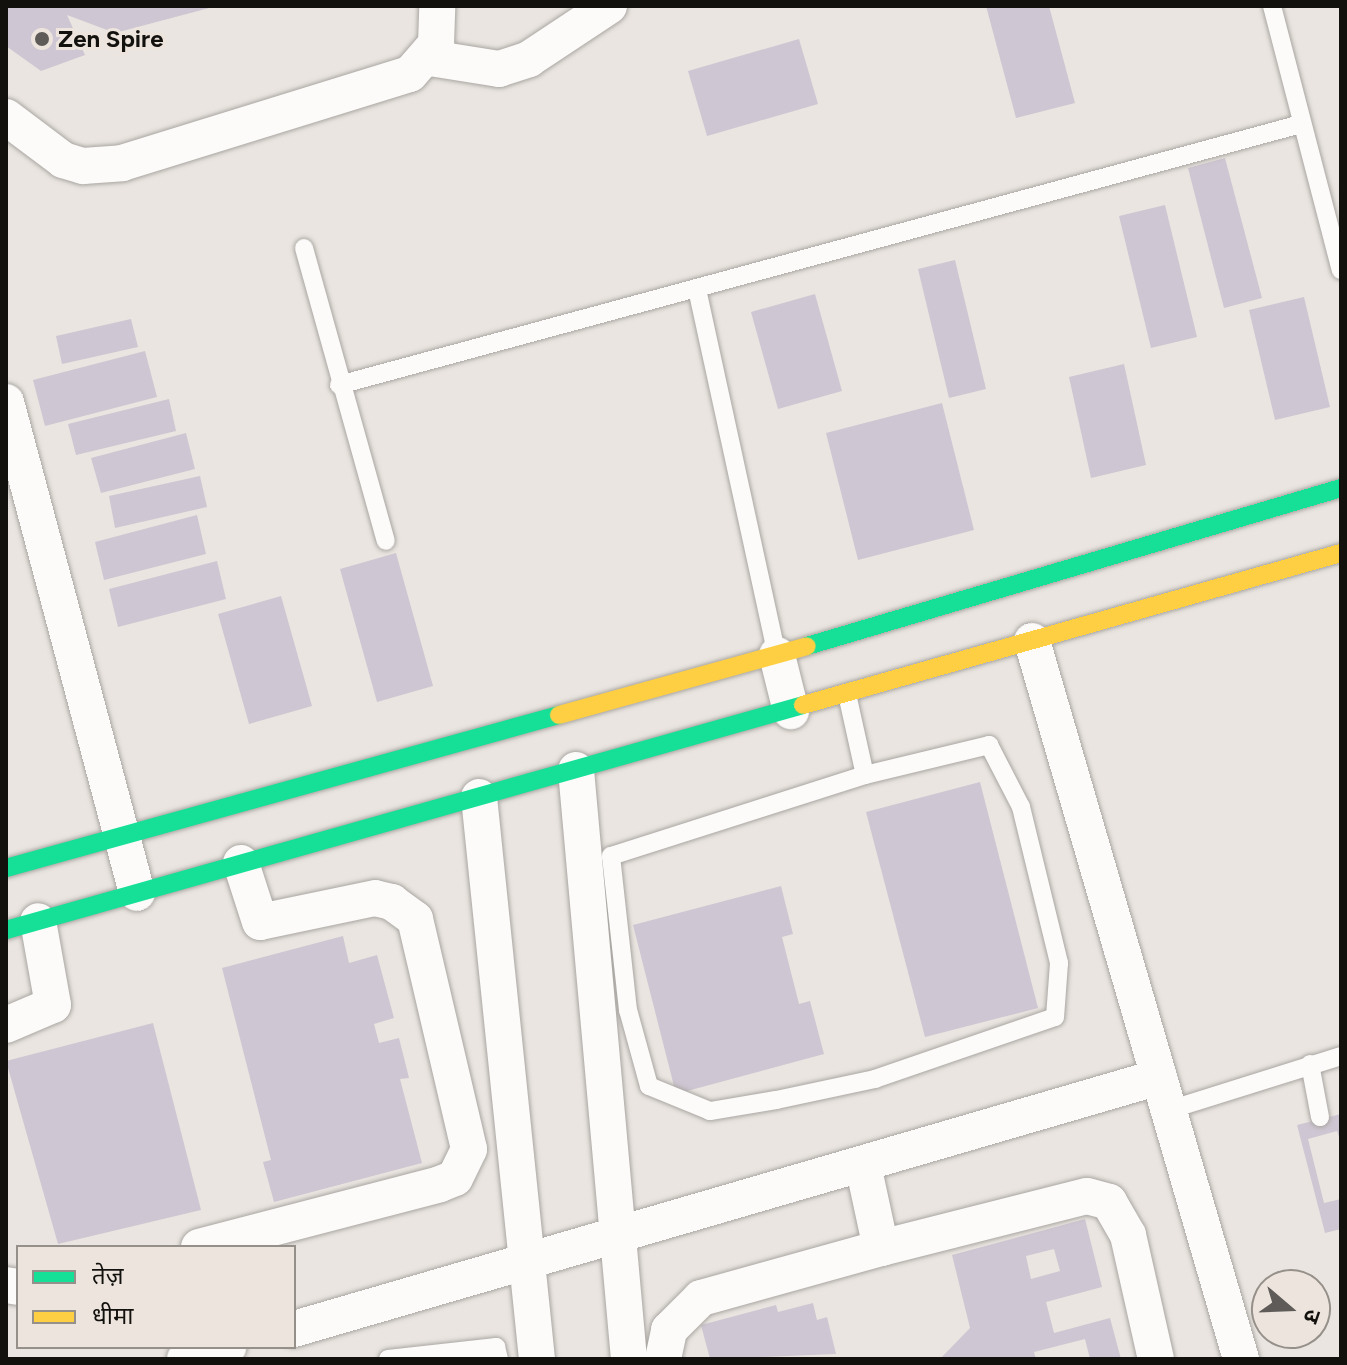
<!DOCTYPE html>
<html>
<head>
<meta charset="utf-8">
<style>
	body { margin:0 }
	#map { position:relative; width:1347px; height:1365px; overflow:hidden; background:#eae5e0; font-family:Figtree,"Noto Sans Devanagari",sans-serif }
	div>[style] { position:absolute }
	.building>* { inset:0; background:#cec6d2 }
	.roads { filter:drop-shadow(0 0 2px #a9a6a2) drop-shadow(0 0 2px #a9a6a2) }
	.lane>* { height:18px; margin:-9px; padding:0 9px; transform-origin:9px; border-radius:9px; background:#fcfbfa }
	.street>* { height:36px; margin:-18px; padding:0 18px; transform-origin:18px; border-radius:18px; background:#fcfbfa }
	.fast>* { height:18px; margin:-9px; padding:0 9px; transform-origin:9px; border-radius:9px; background:#16e098 }
	.slow>* { height:18px; margin:-9px; padding:0 9px; transform-origin:9px; border-radius:9px; background:#ffcf43 }
	.dots>* { width:22px; height:22px; translate:-50% -50%; box-sizing:border-box; border:4px solid #ede5dd; border-radius:50% }
	span { translate:-50% -50%; white-space:nowrap; text-align:center; line-height:1.15; -webkit-text-stroke:6px #ede5dd; paint-order:stroke }
	.poi-label { font-size:24px; color:#13110e; font-weight:700 }
	.left { translate:0 -50%; text-align:left }
	.frame { position:absolute; inset:0; border:8px solid #13110e; pointer-events:none }
	.legend { position:absolute; left:16px; top:1245px; width:280px; height:104px; box-sizing:border-box; background:#ede5dd; border:2px solid #96908a; margin:0; padding:10px 14px; list-style:none; font-size:24px; color:#13110e }
	.legend li { display:flex; align-items:center; gap:16px; height:40px }
	.legend b { width:40px; border:2px solid #96908a }
	.north { position:absolute; left:1251px; top:1269px; width:80px; height:80px; box-sizing:border-box; background:#ede5dd; border:2px solid #96908a; border-radius:50%; rotate:109deg; font-size:22px; font-weight:700; line-height:32px; text-align:center; color:#13110e }
	.north::after { content:''; display:block; margin:auto; width:28px; height:36px; background:#5e5b58; clip-path:polygon(50% 0,100% 100%,50% 72%,0 100%) }
</style>
</head>
<body>
<div id="map">
	<div class="building">
		<div style="clip-path:polygon(6px 6px,213px 6px,213px 7px,115px 33px,67px 15px,85px 55px,41px 71px,6px 46px)"></div>
		<div style="clip-path:polygon(986px 6px,1049px 6px,1075px 103px,1016px 118px)"></div>
		<div style="clip-path:polygon(799px 39px,818px 104px,707px 136px,688px 71px)"></div>
		<div style="clip-path:polygon(1225px 158px,1262px 298px,1224px 308px,1188px 168px)"></div>
		<div style="clip-path:polygon(1165px 205px,1197px 337px,1151px 348px,1119px 216px)"></div>
		<div style="clip-path:polygon(955px 260px,986px 389px,949px 398px,918px 269px)"></div>
		<div style="clip-path:polygon(815px 294px,842px 391px,778px 409px,751px 312px)"></div>
		<div style="clip-path:polygon(1304px 297px,1330px 407px,1275px 420px,1249px 310px)"></div>
		<div style="clip-path:polygon(131px 319px,138px 347px,62px 364px,56px 336px)"></div>
		<div style="clip-path:polygon(145px 351px,157px 397px,45px 426px,33px 380px)"></div>
		<div style="clip-path:polygon(1124px 364px,1146px 465px,1091px 478px,1069px 377px)"></div>
		<div style="clip-path:polygon(169px 399px,176px 431px,76px 455px,68px 424px)"></div>
		<div style="clip-path:polygon(942px 403px,974px 530px,858px 560px,826px 433px)"></div>
		<div style="clip-path:polygon(186px 433px,195px 469px,101px 493px,91px 458px)"></div>
		<div style="clip-path:polygon(200px 476px,207px 507px,115px 528px,109px 496px)"></div>
		<div style="clip-path:polygon(197px 515px,206px 554px,104px 580px,95px 542px)"></div>
		<div style="clip-path:polygon(396px 553px,433px 686px,377px 702px,340px 569px)"></div>
		<div style="clip-path:polygon(217px 561px,226px 599px,118px 627px,109px 589px)"></div>
		<div style="clip-path:polygon(281px 596px,312px 706px,249px 724px,218px 614px)"></div>
		<div style="clip-path:polygon(980px 782px,1038px 1008px,925px 1037px,866px 812px)"></div>
		<div style="clip-path:polygon(781px 886px,793px 934px,782px 937px,799px 1004px,810px 1001px,824px 1054px,676px 1094px,633px 925px)"></div>
		<div style="clip-path:polygon(343px 936px,349px 963px,377px 955px,394px 1018px,374px 1024px,379px 1043px,399px 1038px,409px 1078px,400px 1079px,422px 1163px,274px 1202px,263px 1162px,271px 1160px,222px 968px)"></div>
		<div style="clip-path:polygon(153px 1023px,201px 1210px,58px 1244px,6px 1061px)"></div>
		<div style="clip-path:polygon(1341px 1114px,1341px 1142px,1337px 1131px,1308px 1139px,1324px 1203px,1341px 1199px,1341px 1229px,1325px 1233px,1297px 1125px)"></div>
		<div style="clip-path:polygon(evenodd,1085px 1219px,1102px 1287px,1046px 1302px,1054px 1333px,1110px 1318px,1121px 1359px,1090px 1359px,1085px 1339px,1034px 1352px,1036px 1359px,940px 1359px,970px 1328px,952px 1255px,1085px 1219px,1054px 1249px,1060px 1271px,1031px 1279px,1026px 1256px,1054px 1249px)"></div>
		<div style="clip-path:polygon(813px 1303px,817px 1320px,827px 1317px,836px 1354px,710px 1359px,701px 1325px,776px 1305px,778px 1312px)"></div>
	</div>
	<div class="roads">
		<div class="lane">
			<div style="left:1272px;top:6px;width:273px;rotate:75.4deg"></div>
			<div style="left:304px;top:248px;width:304px;rotate:74.4deg"></div>
			<div style="left:697px;top:289px;width:375px;rotate:77.7deg"></div>
			<div style="left:339px;top:385px;width:997px;rotate:-15.18deg"></div>
			<div style="left:847px;top:694px;width:83px;rotate:77.5deg"></div>
			<div style="left:865px;top:775px;width:128px;rotate:-13.6deg"></div>
			<div style="left:989px;top:745px;width:70px;rotate:62.7deg"></div>
			<div style="left:1021px;top:807px;width:161px;rotate:76.3deg"></div>
			<div style="left:1059px;top:963px;width:54px;rotate:94.2deg"></div>
			<div style="left:1055px;top:1017px;width:190px;rotate:161deg"></div>
			<div style="left:875px;top:1079px;width:101px;rotate:168deg"></div>
			<div style="left:776px;top:1100px;width:67px;rotate:170.5deg"></div>
			<div style="left:710px;top:1111px;width:66px;rotate:-157.7deg"></div>
			<div style="left:649px;top:1086px;width:79px;rotate:-105.4deg"></div>
			<div style="left:628px;top:1010px;width:155px;rotate:-96.3deg"></div>
			<div style="left:611px;top:856px;width:267px;rotate:-17.7deg"></div>
			<div style="left:1310px;top:1064px;width:54px;rotate:79.3deg"></div>
			<div style="left:1169px;top:1110px;width:180px;rotate:-17.4deg"></div>
			<div style="left:388px;top:1359px;width:109px;rotate:-6.3deg"></div>
			<div style="left:496px;top:1347px;width:12px;rotate:76deg"></div>
		</div>
		<div class="street">
			<div style="left:430px;top:58px;width:70px;rotate:9.1deg"></div>
			<div style="left:499px;top:69px;width:32px;rotate:-18deg"></div>
			<div style="left:529px;top:59px;width:96px;rotate:-33.5deg"></div>
			<div style="left:6px;top:117px;width:71px;rotate:37deg"></div>
			<div style="left:63px;top:160px;width:21px;rotate:17deg"></div>
			<div style="left:83px;top:166px;width:39px;rotate:-4deg"></div>
			<div style="left:122px;top:163px;width:301px;rotate:-17.2deg"></div>
			<div style="left:410px;top:74px;width:40px;rotate:-49deg"></div>
			<div style="left:436px;top:44px;width:38px;rotate:-88deg"></div>
			<div style="left:6px;top:402px;width:508px;rotate:75.06deg"></div>
			<div style="left:1032px;top:641px;width:748px;rotate:73.77deg"></div>
			<div style="left:777px;top:655px;width:58px;rotate:76deg"></div>
			<div style="left:576px;top:770px;width:591px;rotate:84.86deg"></div>
			<div style="left:479px;top:797px;width:565px;rotate:84.11deg"></div>
			<div style="left:6px;top:1025px;width:51px;rotate:-23.1deg"></div>
			<div style="left:53px;top:1005px;width:85px;rotate:-100.1deg"></div>
			<div style="left:863px;top:1165px;width:85px;rotate:77.8deg"></div>
			<div style="left:881px;top:1248px;width:212px;rotate:-14.2deg"></div>
			<div style="left:1087px;top:1196px;width:23px;rotate:15deg"></div>
			<div style="left:1109px;top:1202px;width:38px;rotate:60deg"></div>
			<div style="left:1128px;top:1235px;width:127px;rotate:77.3deg"></div>
			<div style="left:199px;top:1247px;width:249px;rotate:-14.6deg"></div>
			<div style="left:440px;top:1184px;width:16px;rotate:-22deg"></div>
			<div style="left:455px;top:1178px;width:32px;rotate:-64deg"></div>
			<div style="left:469px;top:1149px;width:236px;rotate:-103.2deg"></div>
			<div style="left:415px;top:919px;width:29px;rotate:-144deg"></div>
			<div style="left:392px;top:902px;width:17px;rotate:-167deg"></div>
			<div style="left:375px;top:898px;width:117px;rotate:168.2deg"></div>
			<div style="left:260px;top:922px;width:62px;rotate:-107.9deg"></div>
			<div style="left:6px;top:1285px;width:12px;rotate:9deg"></div>
			<div style="left:294px;top:1329px;width:901px;rotate:-16.24deg"></div>
			<div style="left:185px;top:1359px;width:45px;rotate:-15.6deg"></div>
			<div style="left:663px;top:1359px;width:30px;rotate:-78deg"></div>
			<div style="left:669px;top:1330px;width:45px;rotate:-45deg"></div>
			<div style="left:701px;top:1298px;width:187px;rotate:-15.5deg"></div>
		</div>
		<div class="fast">
			<div style="left:807px;top:646px;width:557px;rotate:-16.48deg"></div>
			<div style="left:6px;top:868px;width:574px;rotate:-15.47deg"></div>
			<div style="left:6px;top:930px;width:828px;rotate:-15.76deg"></div>
		</div>
		<div class="slow">
			<div style="left:803px;top:705px;width:559px;rotate:-15.78deg"></div>
			<div style="left:559px;top:715px;width:257px;rotate:-15.5deg"></div>
		</div>
	</div>
	<div class="dots">
		<div style="left:42px;top:39px;background:#5e5b58"></div>
	</div>
	<div class="poi-label">
		<span class="left" style="left:58px;top:39px">Zen Spire</span>
	</div>
	<div class="frame"></div>
	<ul class="legend">
	<li><b style="height:10px;background:#16e098"></b>तेज़</li>
	<li><b style="height:10px;background:#ffcf43"></b>धीमा</li>
	</ul>
	<div class="north">उ</div>
</div>
</body>
</html>
